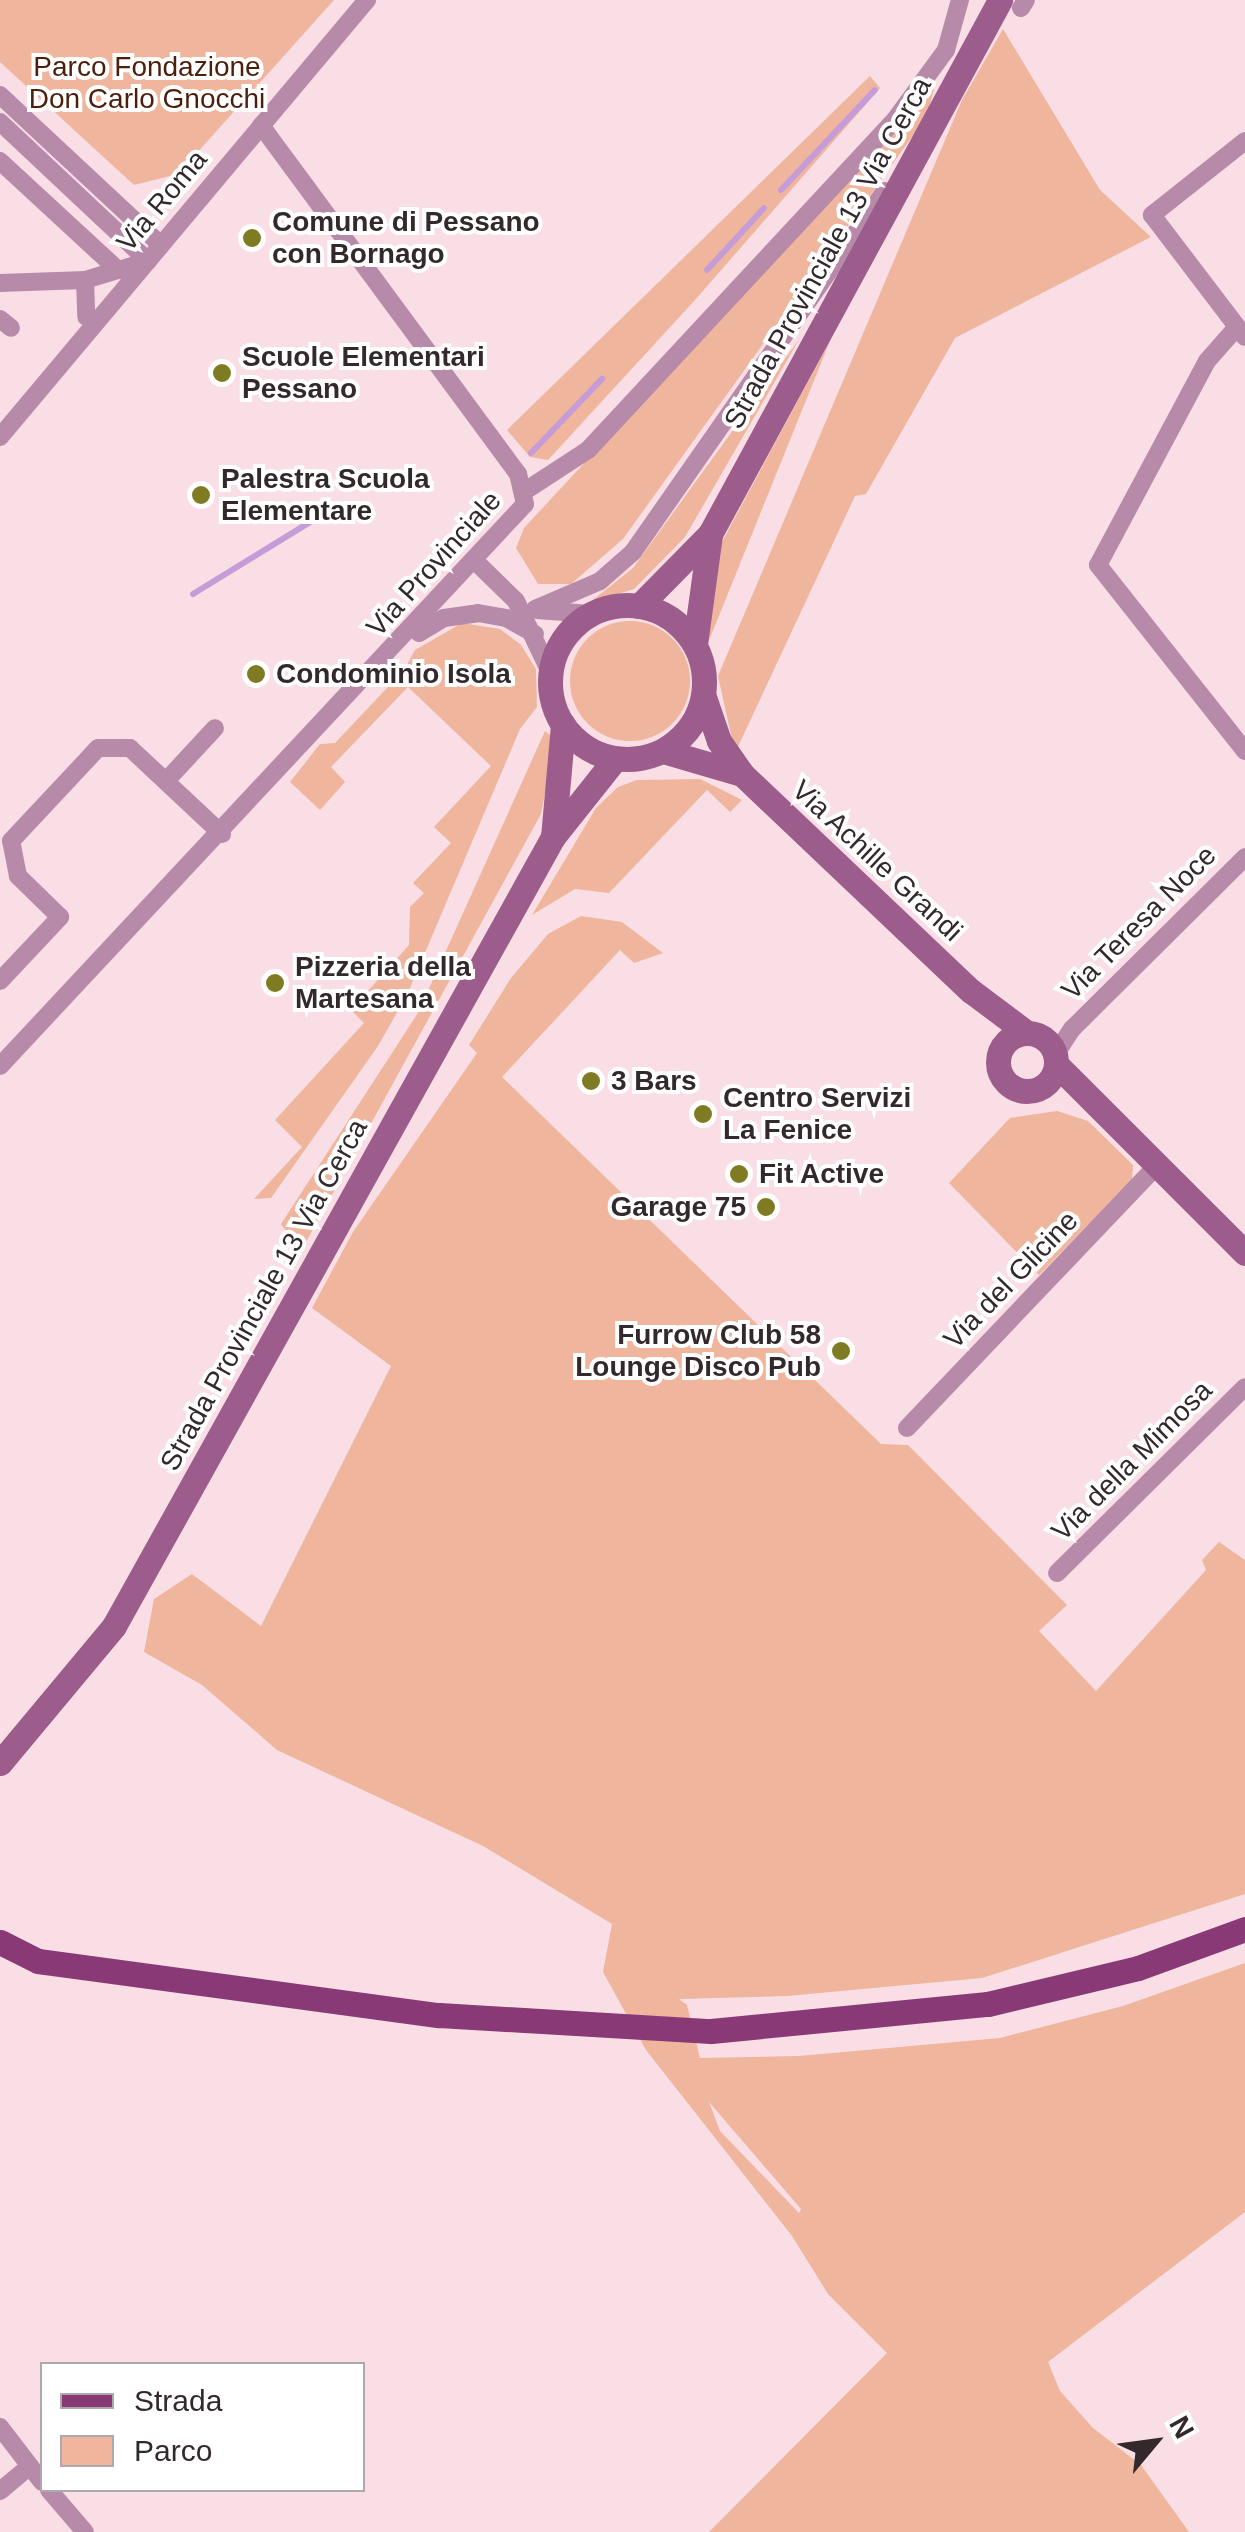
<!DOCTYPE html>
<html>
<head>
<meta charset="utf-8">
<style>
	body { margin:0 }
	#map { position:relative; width:1245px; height:2532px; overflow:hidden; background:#fadee6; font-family:Helvetica,sans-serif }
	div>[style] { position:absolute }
	.green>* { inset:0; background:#efb59d }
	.round { border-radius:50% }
	.stream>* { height:6px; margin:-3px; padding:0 3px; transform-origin:3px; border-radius:3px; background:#c59cd7 }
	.street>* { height:18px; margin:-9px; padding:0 9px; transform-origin:9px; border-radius:9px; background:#b78aaa }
	.secondary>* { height:25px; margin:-12.5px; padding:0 12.5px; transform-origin:12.5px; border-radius:12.5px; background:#9c5c8c }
	.secondary>.ring { margin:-12.5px; padding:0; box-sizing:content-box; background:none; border:25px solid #9c5c8c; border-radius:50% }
	.primary>* { height:25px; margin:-12.5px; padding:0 12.5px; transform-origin:12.5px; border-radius:12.5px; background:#883976 }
	.dots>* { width:28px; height:28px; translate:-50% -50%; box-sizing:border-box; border:5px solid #fff; border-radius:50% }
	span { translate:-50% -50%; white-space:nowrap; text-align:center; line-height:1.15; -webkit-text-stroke:8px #fff; paint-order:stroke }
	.park-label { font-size:28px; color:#4c1f0b }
	.street-label { font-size:28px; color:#33292c }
	.poi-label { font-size:28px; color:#33292c; font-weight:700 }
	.left { translate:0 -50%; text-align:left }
	.right { translate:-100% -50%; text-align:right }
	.legend { position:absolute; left:40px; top:2362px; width:325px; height:130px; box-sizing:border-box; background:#fff; border:2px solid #ada9ab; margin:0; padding:12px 18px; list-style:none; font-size:30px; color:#33292c }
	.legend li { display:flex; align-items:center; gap:20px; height:50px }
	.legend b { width:50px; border:2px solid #ada9ab }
	.north { position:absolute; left:1105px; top:2392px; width:100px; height:100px; -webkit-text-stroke:8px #fff; paint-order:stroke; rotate:61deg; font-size:28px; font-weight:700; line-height:40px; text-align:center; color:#33292c }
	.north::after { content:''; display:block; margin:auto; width:35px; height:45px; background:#33292c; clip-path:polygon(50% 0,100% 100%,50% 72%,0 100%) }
</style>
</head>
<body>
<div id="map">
	<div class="green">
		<div style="clip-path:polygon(0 0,334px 0,178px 174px,134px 185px,0 62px)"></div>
		<div style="clip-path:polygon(1003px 29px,1100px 190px,1151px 237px,955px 338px,866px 494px,855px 496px,735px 753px,718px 676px,962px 100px)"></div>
		<div style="clip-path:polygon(870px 76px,880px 88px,695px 300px,548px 460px,530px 457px,507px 430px)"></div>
		<div style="clip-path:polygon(935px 85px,927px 116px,623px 539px,571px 584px,538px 584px,516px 548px,524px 528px)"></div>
		<div style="clip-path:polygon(800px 338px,685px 537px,634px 589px,589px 603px,633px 568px)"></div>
		<div style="clip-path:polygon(830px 341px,708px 643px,717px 551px)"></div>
		<div class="round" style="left:570px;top:621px;width:120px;height:120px"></div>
		<div style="clip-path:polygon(462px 623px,500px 629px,521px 645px,536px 669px,537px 707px,520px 729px,407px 995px,378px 1046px,271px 1198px,254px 1199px,302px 1147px,275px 1120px,364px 1023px,351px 1010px,409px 945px,410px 907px,424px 893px,413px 883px,451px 843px,434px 827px,491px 766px,408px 687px,331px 767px,345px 782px,320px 810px,290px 782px,320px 744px,335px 743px,404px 670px,415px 650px)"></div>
		<div style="clip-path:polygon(545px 731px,555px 739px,541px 814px,301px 1251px,281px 1224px,418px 1013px)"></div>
		<div style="clip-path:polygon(700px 779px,742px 800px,730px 812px,707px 790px,609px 893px,575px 889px,532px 915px,596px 808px,618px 787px,637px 780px)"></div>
		<div style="clip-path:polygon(evenodd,581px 916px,622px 922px,663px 953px,634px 963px,620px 950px,502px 1077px,881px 1444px,908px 1445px,1067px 1605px,1039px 1631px,1096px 1691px,1206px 1570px,1202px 1560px,1219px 1542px,1245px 1560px,1245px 1894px,982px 1978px,787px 1996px,679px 1999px,687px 2005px,700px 2058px,799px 2056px,1000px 2038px,1123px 2006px,1245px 1963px,1245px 2212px,1048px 2362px,1060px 2391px,1093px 2428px,1141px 2465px,1189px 2532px,709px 2532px,887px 2353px,828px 2294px,792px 2236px,646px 2050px,603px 1972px,612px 1924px,483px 1846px,277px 1750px,202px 1685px,144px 1652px,154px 1599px,192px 1574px,261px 1626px,391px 1366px,312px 1308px,353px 1232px,477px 1053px,469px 1045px,511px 978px,548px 934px,581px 916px,709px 2102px,801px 2209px,799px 2213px,720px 2131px,709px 2102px)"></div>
		<div style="clip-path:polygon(1057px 1111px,1088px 1121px,1133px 1165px,1132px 1180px,1039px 1275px,949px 1183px,1010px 1118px)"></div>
	</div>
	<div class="stream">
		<div style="left:781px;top:190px;width:137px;rotate:-46.8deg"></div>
		<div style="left:707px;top:270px;width:84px;rotate:-47.4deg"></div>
		<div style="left:531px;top:453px;width:103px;rotate:-46.2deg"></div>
		<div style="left:193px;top:594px;width:143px;rotate:-31.6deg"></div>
	</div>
	<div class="street">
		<div style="left:1021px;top:8px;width:9px;rotate:-58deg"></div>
		<div style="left:0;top:95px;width:220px;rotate:43deg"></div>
		<div style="left:0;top:122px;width:203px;rotate:43.2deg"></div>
		<div style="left:148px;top:261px;width:31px;rotate:163deg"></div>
		<div style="left:118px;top:270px;width:161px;rotate:-137.3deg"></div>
		<div style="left:1245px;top:141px;width:119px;rotate:141.5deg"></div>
		<div style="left:1152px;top:215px;width:153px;rotate:52.7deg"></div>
		<div style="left:85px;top:280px;width:37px;rotate:88deg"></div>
		<div style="left:0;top:283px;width:85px;rotate:-2deg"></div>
		<div style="left:85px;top:280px;width:34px;rotate:-17deg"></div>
		<div style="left:0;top:319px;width:14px;rotate:39deg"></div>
		<div style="left:1237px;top:327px;width:45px;rotate:131.4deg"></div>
		<div style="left:1207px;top:361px;width:231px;rotate:118.1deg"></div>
		<div style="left:1098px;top:565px;width:237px;rotate:51.7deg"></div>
		<div style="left:0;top:437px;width:571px;rotate:-49.98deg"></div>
		<div style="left:525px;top:491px;width:75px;rotate:-33.1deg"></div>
		<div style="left:588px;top:450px;width:449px;rotate:-47.1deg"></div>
		<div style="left:894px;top:121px;width:88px;rotate:-53.8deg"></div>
		<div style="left:946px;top:50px;width:52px;rotate:-74.4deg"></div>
		<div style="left:475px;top:561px;width:57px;rotate:44.3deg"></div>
		<div style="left:516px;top:601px;width:81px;rotate:64.4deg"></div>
		<div style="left:535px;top:609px;width:71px;rotate:-23.3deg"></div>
		<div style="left:600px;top:581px;width:44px;rotate:-41.3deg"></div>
		<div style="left:633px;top:552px;width:440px;rotate:-55.1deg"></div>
		<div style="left:537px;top:610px;width:54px;rotate:4.2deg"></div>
		<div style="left:419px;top:633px;width:29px;rotate:-31deg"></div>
		<div style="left:444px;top:618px;width:34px;rotate:-8deg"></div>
		<div style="left:478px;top:613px;width:28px;rotate:10deg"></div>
		<div style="left:506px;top:618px;width:33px;rotate:29deg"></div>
		<div style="left:166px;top:781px;width:72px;rotate:-47.2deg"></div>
		<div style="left:0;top:981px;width:88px;rotate:-46.8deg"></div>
		<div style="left:60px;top:917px;width:59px;rotate:-135.7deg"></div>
		<div style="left:18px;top:876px;width:36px;rotate:-101deg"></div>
		<div style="left:11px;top:841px;width:127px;rotate:-46.9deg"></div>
		<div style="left:98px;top:748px;width:32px"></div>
		<div style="left:130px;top:748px;width:126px;rotate:43.1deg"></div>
		<div style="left:1055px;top:1055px;width:31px;rotate:-57deg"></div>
		<div style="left:1072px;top:1029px;width:244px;rotate:-44.8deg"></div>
		<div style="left:0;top:1066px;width:769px;rotate:-46.95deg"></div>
		<div style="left:525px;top:504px;width:31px;rotate:-103deg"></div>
		<div style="left:518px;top:474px;width:433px;rotate:-126.4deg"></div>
		<div style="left:907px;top:1428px;width:358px;rotate:-46.4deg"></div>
		<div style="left:1057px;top:1573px;width:264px;rotate:-44.7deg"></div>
		<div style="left:0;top:2427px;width:69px;rotate:52.6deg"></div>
		<div style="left:49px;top:2490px;width:55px;rotate:49.4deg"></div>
		<div style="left:0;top:2491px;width:38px;rotate:-40deg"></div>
	</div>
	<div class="secondary">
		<div class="ring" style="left:550px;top:605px;width:129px;height:129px"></div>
		<div style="left:639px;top:606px;width:101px;rotate:-45.4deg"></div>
		<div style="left:710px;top:534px;width:608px;rotate:-61.49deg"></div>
		<div style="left:695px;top:644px;width:111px;rotate:-82.2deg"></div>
		<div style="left:704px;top:697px;width:46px;rotate:71.2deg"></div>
		<div style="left:719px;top:741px;width:40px;rotate:55.1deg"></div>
		<div style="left:742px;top:774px;width:315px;rotate:43.5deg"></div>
		<div style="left:971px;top:991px;width:70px;rotate:36.9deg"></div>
		<div style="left:663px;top:751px;width:82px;rotate:16.2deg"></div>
		<div style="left:553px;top:837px;width:113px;rotate:-84.9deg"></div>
		<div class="ring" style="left:998px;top:1033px;width:33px;height:33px"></div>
		<div style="left:1056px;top:1064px;width:267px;rotate:45deg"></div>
		<div style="left:0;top:1763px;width:178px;rotate:-50.2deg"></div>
		<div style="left:114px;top:1626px;width:903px;rotate:-60.91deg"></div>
		<div style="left:553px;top:837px;width:100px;rotate:-51.5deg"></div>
	</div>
	<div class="primary">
		<div style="left:0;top:1942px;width:42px;rotate:26.6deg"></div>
		<div style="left:38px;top:1961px;width:405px;rotate:7.7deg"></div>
		<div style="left:439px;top:2015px;width:272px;rotate:3.4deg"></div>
		<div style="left:711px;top:2031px;width:278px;rotate:-5.6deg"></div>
		<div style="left:988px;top:2004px;width:154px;rotate:-13.5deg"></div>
		<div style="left:1138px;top:1968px;width:114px;rotate:-20deg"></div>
	</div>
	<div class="dots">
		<div style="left:252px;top:238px;background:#7e7b23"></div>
		<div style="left:222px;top:373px;background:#7e7b23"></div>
		<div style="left:201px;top:495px;background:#7e7b23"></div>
		<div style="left:256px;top:674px;background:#7e7b23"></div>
		<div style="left:275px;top:983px;background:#7e7b23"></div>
		<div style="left:591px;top:1081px;background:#7e7b23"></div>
		<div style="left:703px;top:1114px;background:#7e7b23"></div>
		<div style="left:739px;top:1174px;background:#7e7b23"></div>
		<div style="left:766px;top:1207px;background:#7e7b23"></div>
		<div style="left:841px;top:1351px;background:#7e7b23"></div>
	</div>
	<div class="park-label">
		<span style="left:147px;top:83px">Parco Fondazione<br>Don Carlo Gnocchi</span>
	</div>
	<div class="street-label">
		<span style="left:162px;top:201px;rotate:-50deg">Via Roma</span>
		<span style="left:828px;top:253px;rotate:-61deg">Strada Provinciale 13 Via Cerca</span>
		<span style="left:434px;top:564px;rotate:-48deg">Via Provinciale</span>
		<span style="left:877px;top:861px;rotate:43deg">Via Achille Grandi</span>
		<span style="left:1139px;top:923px;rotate:-45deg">Via Teresa Noce</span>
		<span style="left:1011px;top:1280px;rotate:-46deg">Via del Glicine</span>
		<span style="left:264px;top:1295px;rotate:-61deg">Strada Provinciale 13 Via Cerca</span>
		<span style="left:1132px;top:1461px;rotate:-45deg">Via della Mimosa</span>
	</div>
	<div class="poi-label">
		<span class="left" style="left:272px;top:238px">Comune di Pessano<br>con Bornago</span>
		<span class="left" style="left:242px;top:373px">Scuole Elementari<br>Pessano</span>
		<span class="left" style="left:221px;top:495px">Palestra Scuola<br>Elementare</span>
		<span class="left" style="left:276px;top:674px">Condominio Isola</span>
		<span class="left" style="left:295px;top:983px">Pizzeria della<br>Martesana</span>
		<span class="left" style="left:611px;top:1081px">3 Bars</span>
		<span class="left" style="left:723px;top:1114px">Centro Servizi<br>La Fenice</span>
		<span class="left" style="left:759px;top:1174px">Fit Active</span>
		<span class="right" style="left:746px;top:1207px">Garage 75</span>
		<span class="right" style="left:821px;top:1351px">Furrow Club 58<br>Lounge Disco Pub</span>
	</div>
	<ul class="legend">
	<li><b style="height:12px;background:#883976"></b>Strada</li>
	<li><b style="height:28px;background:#efb59d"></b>Parco</li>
	</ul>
	<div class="north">N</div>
</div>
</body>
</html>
